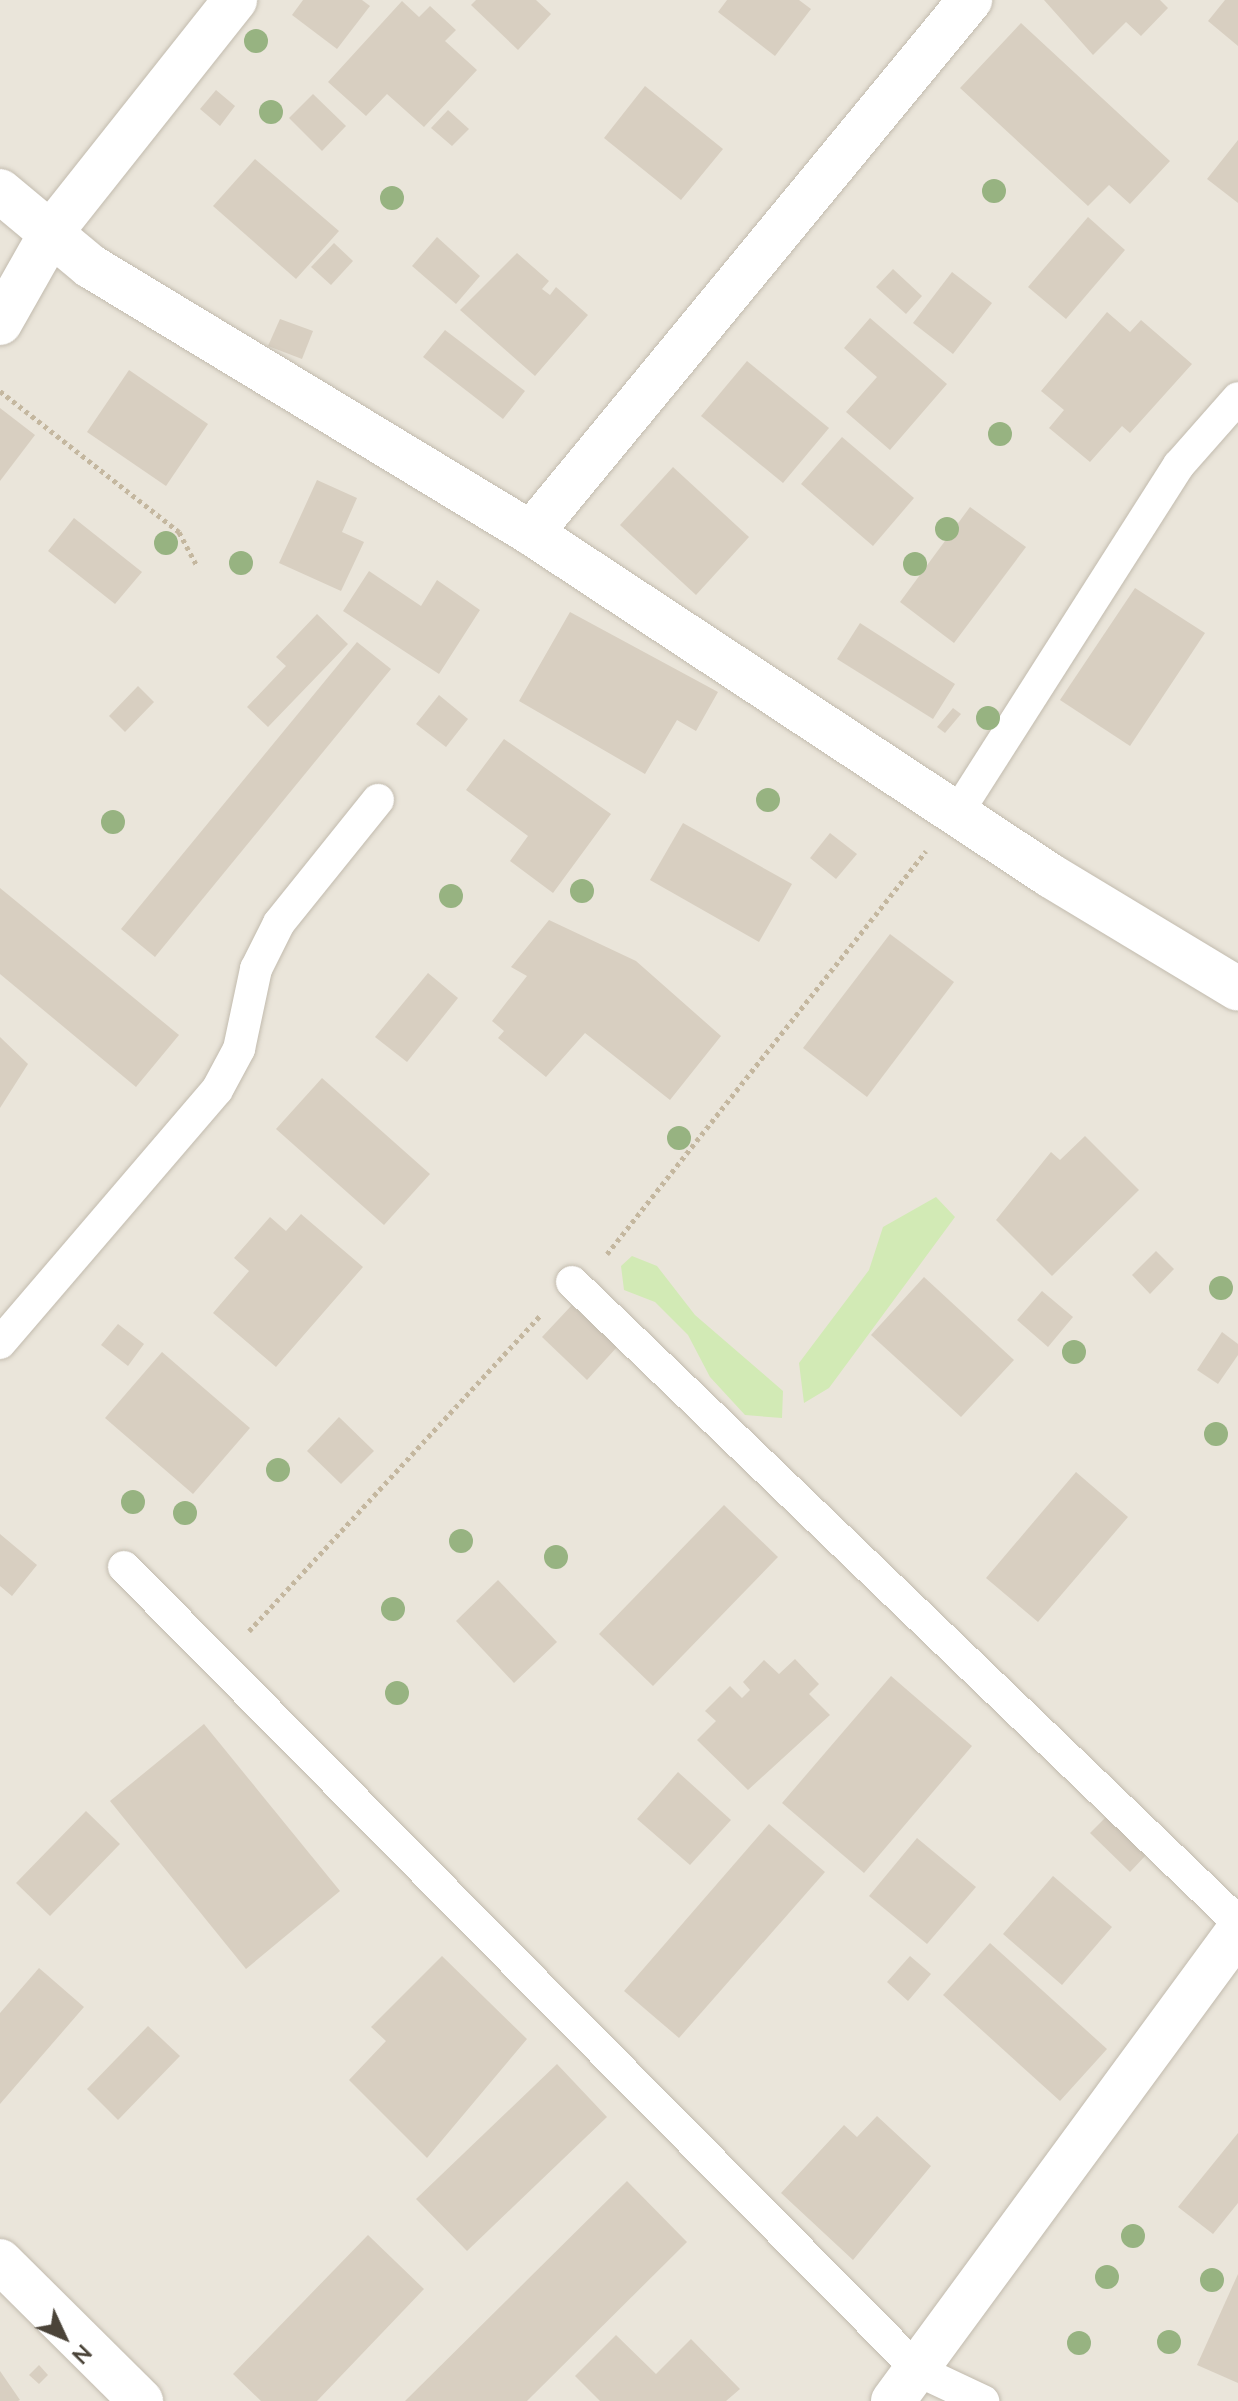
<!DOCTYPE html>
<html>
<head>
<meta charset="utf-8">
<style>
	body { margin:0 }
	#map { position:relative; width:1238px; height:2401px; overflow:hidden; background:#f6f3ec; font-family:"Nunito Sans",sans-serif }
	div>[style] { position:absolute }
	.residential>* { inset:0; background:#eae5da }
	.green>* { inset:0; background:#d2eab5 }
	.building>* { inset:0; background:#d8cfc1 }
	.path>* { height:5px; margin-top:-2.5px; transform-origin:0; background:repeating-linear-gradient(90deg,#c4b79f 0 4px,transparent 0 8px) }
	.roads { filter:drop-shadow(0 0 2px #c2bbae) drop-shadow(0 0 2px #c2bbae) }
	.service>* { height:32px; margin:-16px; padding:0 16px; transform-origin:16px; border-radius:16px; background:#fff }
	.minor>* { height:44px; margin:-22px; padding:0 22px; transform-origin:22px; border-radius:22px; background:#fff }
	.trees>* { width:24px; height:24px; margin:-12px; border-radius:50%; background:#97b381 }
	span { translate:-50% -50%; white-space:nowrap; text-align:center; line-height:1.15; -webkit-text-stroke:8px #fff; paint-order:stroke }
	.north { position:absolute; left:24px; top:2297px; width:80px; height:80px; -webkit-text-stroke:6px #fff; paint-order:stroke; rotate:134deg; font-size:22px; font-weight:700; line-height:32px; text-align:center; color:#4b4439 }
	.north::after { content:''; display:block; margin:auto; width:28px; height:36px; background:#4b4439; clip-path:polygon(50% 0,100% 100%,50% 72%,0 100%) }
</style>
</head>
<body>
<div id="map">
	<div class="residential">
		<div style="clip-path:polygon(0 0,1238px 0,1238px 2401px,0 2401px)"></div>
	</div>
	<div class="green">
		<div style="clip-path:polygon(936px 1197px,955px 1217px,829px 1388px,804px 1403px,799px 1363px,869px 1270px,883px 1227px)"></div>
		<div style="clip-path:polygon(632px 1256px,657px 1266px,695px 1315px,783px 1391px,782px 1418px,745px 1415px,710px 1377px,688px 1335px,655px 1302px,624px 1290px,621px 1266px)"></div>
	</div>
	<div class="building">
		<div style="clip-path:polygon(303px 0,362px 0,370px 6px,337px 49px,292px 15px)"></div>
		<div style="clip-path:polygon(476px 0,536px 0,551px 14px,518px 50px,471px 5px)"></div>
		<div style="clip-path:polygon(727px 0,799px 0,811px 9px,775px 56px,718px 12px)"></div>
		<div style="clip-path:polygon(1044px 0,1160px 0,1168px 8px,1141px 36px,1126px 22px,1093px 55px)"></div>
		<div style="clip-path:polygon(1225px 0,1238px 0,1238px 46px,1208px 21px)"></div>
		<div style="clip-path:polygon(402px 1px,419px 17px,430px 6px,456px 30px,445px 41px,477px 70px,424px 127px,387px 94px,366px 116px,328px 82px)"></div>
		<div style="clip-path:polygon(1021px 23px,1170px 161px,1130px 204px,1109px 185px,1088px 206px,960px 88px)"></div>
		<div style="clip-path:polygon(645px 86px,723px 149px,681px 200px,604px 138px)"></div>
		<div style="clip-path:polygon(216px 90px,235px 106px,220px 126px,200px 109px)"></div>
		<div style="clip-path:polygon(313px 94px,346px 126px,322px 151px,289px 118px)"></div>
		<div style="clip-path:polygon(448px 110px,469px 129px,452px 146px,431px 128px)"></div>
		<div style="clip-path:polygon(1238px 140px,1238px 203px,1207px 179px)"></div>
		<div style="clip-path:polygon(255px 159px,339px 231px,296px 279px,213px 206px)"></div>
		<div style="clip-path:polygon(1088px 217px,1125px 250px,1066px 319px,1028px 287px)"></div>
		<div style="clip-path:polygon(437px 237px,480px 276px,456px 304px,412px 266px)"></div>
		<div style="clip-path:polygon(334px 243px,353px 261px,331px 285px,311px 267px)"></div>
		<div style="clip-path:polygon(517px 253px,549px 281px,542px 289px,550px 295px,556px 287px,588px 315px,535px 376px,460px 310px)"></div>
		<div style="clip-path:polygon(893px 269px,922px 296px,906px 314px,876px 287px)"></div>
		<div style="clip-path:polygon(952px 272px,992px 303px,953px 354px,913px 323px)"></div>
		<div style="clip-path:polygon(1107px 312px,1130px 332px,1141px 320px,1192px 364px,1130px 433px,1122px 426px,1090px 462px,1049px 428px,1064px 410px,1041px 391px)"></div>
		<div style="clip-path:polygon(870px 318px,947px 384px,890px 450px,846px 412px,877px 377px,844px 348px)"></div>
		<div style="clip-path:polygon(280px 319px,313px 331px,302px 359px,268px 346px)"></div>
		<div style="clip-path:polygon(445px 330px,525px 391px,503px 419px,423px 357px)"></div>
		<div style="clip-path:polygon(747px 361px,829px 428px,783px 483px,701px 416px)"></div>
		<div style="clip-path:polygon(129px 370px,208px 424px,166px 486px,87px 432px)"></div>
		<div style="clip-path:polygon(0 408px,35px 435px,0 481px)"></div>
		<div style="clip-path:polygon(842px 437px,914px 498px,873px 546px,801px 484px)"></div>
		<div style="clip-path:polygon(673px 467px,749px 537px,696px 595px,620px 525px)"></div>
		<div style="clip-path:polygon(317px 480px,357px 498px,342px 532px,364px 542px,341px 591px,279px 563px)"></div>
		<div style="clip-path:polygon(970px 507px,1026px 547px,954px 643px,900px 602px)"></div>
		<div style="clip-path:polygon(74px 518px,142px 572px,115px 604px,48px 551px)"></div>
		<div style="clip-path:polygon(369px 571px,421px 606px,437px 580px,480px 610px,439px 674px,343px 611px)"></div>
		<div style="clip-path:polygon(1135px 588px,1205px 633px,1130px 746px,1060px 700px)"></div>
		<div style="clip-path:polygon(570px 612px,718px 692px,696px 731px,677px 720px,645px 774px,519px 701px)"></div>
		<div style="clip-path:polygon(317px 614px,348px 644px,268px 727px,247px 707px,286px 666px,276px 657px)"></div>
		<div style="clip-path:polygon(860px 623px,955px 684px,933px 719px,837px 659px)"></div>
		<div style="clip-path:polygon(357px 642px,391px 669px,155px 957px,121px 929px)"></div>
		<div style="clip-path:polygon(138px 686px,154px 702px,125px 732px,109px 716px)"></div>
		<div style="clip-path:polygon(439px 695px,468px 719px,446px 747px,416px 724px)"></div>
		<div style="clip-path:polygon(953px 708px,961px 714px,945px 733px,937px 727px)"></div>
		<div style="clip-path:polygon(504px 739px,611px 814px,553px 893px,510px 861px,528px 836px,466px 790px)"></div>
		<div style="clip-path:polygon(683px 823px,792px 884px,759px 942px,650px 880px)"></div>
		<div style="clip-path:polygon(830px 833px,857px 854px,836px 879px,810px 858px)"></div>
		<div style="clip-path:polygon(0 888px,179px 1035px,136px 1087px,0 974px)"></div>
		<div style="clip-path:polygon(549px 920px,636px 961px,721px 1036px,670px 1100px,585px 1033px,546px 1077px,498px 1038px,504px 1031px,492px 1021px,527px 976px,511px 967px)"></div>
		<div style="clip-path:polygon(890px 934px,954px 982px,867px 1097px,803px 1048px)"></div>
		<div style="clip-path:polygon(428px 973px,458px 998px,407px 1062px,375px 1037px)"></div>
		<div style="clip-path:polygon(0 1037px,28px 1064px,0 1108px)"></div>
		<div style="clip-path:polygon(322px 1078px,430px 1174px,384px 1225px,276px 1129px)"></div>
		<div style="clip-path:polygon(1085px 1136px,1139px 1190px,1052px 1276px,996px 1220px,1051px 1152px,1060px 1160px)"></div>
		<div style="clip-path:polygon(301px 1214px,363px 1267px,276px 1367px,213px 1313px,249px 1271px,234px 1258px,270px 1217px,286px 1231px)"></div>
		<div style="clip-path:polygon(1156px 1251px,1174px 1269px,1150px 1294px,1132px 1275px)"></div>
		<div style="clip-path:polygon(924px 1277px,1014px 1360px,961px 1417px,871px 1335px)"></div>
		<div style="clip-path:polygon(1042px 1291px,1073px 1317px,1048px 1347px,1017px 1320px)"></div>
		<div style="clip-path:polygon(572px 1305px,617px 1347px,587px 1380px,542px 1337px)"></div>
		<div style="clip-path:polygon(118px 1324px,144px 1344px,128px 1366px,101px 1345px)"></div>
		<div style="clip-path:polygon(1222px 1332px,1238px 1344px,1238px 1355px,1218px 1384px,1197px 1370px)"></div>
		<div style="clip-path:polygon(162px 1352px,250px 1428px,193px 1494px,105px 1418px)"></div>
		<div style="clip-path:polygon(339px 1417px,374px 1451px,341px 1484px,307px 1451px)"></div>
		<div style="clip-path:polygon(1076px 1472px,1128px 1517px,1038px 1622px,986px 1578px)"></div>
		<div style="clip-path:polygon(724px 1505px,778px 1557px,653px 1686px,599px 1634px)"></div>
		<div style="clip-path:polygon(0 1534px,37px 1565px,12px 1596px,0 1586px)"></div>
		<div style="clip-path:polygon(498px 1580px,557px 1642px,514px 1683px,456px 1621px)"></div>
		<div style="clip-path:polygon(795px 1659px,819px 1684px,809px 1694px,830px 1715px,748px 1790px,697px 1740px,716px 1721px,705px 1711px,730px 1686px,742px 1698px,750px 1690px,743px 1682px,764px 1660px,779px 1674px)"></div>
		<div style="clip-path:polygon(891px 1676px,972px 1746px,864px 1873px,782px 1803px)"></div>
		<div style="clip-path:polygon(204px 1724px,340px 1891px,246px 1969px,110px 1801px)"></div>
		<div style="clip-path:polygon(678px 1772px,731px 1820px,690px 1865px,637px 1819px)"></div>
		<div style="clip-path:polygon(86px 1811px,120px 1844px,50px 1916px,16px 1883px)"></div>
		<div style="clip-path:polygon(1108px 1815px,1147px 1854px,1130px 1872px,1090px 1833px)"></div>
		<div style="clip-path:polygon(769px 1824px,825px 1872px,679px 2038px,624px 1991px)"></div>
		<div style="clip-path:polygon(917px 1838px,976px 1887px,927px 1944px,869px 1896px)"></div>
		<div style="clip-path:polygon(1053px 1876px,1112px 1927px,1062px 1985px,1003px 1934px)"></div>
		<div style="clip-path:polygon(990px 1943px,1107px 2049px,1060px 2101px,943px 1995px)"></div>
		<div style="clip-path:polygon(442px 1956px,527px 2039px,427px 2158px,349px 2080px,386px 2041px,371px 2027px)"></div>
		<div style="clip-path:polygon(910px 1956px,931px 1974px,908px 2001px,887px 1982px)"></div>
		<div style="clip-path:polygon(39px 1968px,84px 2007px,0 2104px,0 2013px)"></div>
		<div style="clip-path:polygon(148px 2026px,180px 2056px,118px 2120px,87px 2089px)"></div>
		<div style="clip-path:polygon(557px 2064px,607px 2117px,467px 2251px,416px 2199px)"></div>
		<div style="clip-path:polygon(877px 2116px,931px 2166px,853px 2260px,781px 2193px,844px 2125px,857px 2137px)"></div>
		<div style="clip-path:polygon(1238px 2133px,1238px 2203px,1213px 2234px,1178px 2207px)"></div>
		<div style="clip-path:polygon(627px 2181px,687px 2242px,527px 2401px,405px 2401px)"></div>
		<div style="clip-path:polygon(368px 2235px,424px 2289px,317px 2401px,261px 2401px,233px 2374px)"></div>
		<div style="clip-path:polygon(1238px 2274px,1238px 2383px,1197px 2365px)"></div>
		<div style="clip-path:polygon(616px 2335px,656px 2374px,691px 2339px,740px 2389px,726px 2401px,600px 2401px,575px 2376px)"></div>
		<div style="clip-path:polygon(39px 2365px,48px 2375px,39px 2384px,29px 2375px)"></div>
		<div style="clip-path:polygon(0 2371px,20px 2400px,18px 2401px,0 2401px)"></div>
	</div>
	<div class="path">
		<div style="left:0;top:391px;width:228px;rotate:38.2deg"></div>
		<div style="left:179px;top:532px;width:38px;rotate:62deg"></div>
		<div style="left:607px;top:1254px;width:514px;rotate:-51.64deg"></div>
		<div style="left:249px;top:1631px;width:430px;rotate:-47.3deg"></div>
	</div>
	<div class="roads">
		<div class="service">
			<div style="left:959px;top:810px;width:409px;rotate:-57.5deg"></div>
			<div style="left:1179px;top:465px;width:89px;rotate:-48.6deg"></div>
			<div style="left:572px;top:1282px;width:924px;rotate:43.86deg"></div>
			<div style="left:0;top:1343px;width:333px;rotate:-49.4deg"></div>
			<div style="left:217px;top:1090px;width:47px;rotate:-61.8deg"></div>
			<div style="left:239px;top:1049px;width:82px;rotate:-78deg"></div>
			<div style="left:256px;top:969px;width:51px;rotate:-63.4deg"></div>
			<div style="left:279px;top:923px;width:158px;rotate:-51.2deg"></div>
			<div style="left:124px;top:1567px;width:1131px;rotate:45.32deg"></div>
			<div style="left:919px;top:2371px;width:71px;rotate:25.1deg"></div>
		</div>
		<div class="minor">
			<div style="left:0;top:191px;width:117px;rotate:39.8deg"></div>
			<div style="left:90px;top:266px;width:516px;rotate:31.19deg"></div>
			<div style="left:531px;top:533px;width:623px;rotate:33.41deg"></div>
			<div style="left:1051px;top:876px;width:218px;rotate:31.1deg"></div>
			<div style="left:0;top:323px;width:106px;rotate:-60.5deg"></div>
			<div style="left:52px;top:231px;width:295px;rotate:-51.6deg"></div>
			<div style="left:531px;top:533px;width:691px;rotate:-50.52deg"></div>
			<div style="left:0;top:2261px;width:199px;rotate:44.8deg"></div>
			<div style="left:893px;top:2401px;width:583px;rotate:-53.72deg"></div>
		</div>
	</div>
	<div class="trees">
		<div style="left:256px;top:41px"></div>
		<div style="left:271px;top:112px"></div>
		<div style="left:994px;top:191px"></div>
		<div style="left:392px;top:198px"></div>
		<div style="left:1000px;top:434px"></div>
		<div style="left:947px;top:529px"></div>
		<div style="left:166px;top:543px"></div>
		<div style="left:241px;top:563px"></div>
		<div style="left:915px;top:564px"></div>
		<div style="left:988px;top:718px"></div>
		<div style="left:768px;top:800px"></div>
		<div style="left:113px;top:822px"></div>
		<div style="left:582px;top:891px"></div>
		<div style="left:451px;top:896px"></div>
		<div style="left:679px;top:1138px"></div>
		<div style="left:1221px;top:1288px"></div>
		<div style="left:1074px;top:1352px"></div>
		<div style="left:1216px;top:1434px"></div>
		<div style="left:278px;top:1470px"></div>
		<div style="left:133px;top:1502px"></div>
		<div style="left:185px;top:1513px"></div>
		<div style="left:461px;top:1541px"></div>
		<div style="left:556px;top:1557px"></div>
		<div style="left:393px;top:1609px"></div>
		<div style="left:397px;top:1693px"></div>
		<div style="left:1133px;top:2236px"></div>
		<div style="left:1107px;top:2277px"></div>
		<div style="left:1212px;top:2280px"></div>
		<div style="left:1169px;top:2342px"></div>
		<div style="left:1079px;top:2343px"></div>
	</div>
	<div class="north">N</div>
</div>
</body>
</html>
